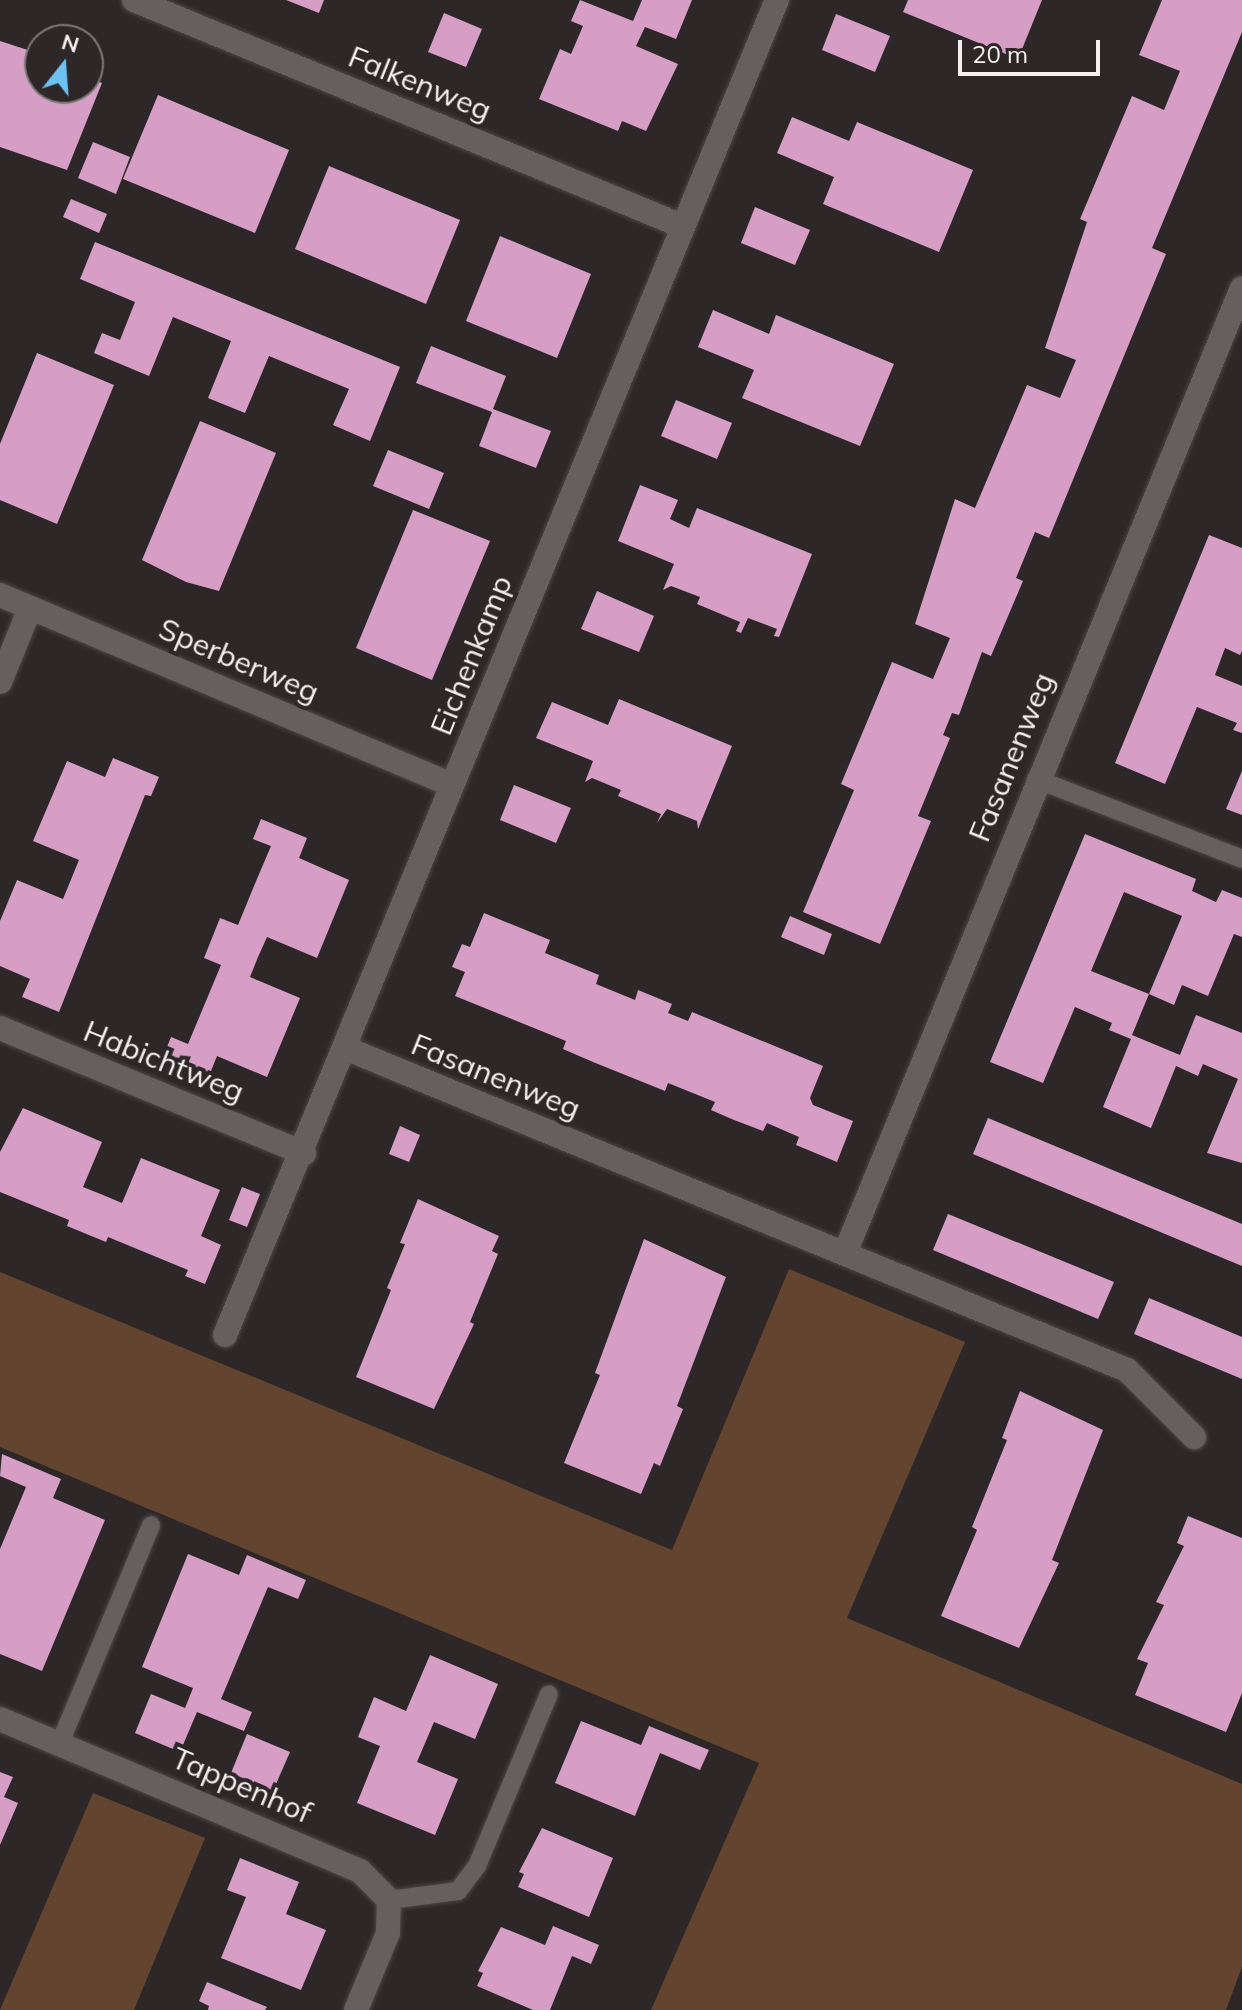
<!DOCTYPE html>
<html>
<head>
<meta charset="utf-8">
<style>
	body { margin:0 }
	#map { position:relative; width:1242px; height:2010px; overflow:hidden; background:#2d2728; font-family:Mulish,sans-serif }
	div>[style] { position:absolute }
	.green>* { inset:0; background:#63442f }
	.building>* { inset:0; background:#d79ec5 }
	.roads { filter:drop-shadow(0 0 2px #4b4647) drop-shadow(0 0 2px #4b4647) }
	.lane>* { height:18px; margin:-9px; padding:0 9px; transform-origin:9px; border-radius:9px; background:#665f60 }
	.street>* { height:24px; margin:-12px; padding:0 12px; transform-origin:12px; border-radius:12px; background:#665f60 }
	span { translate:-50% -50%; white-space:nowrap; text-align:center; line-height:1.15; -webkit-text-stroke:8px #2d2728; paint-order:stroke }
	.street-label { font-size:30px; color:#f5f0f1 }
	.north { position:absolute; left:24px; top:24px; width:80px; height:80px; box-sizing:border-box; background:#2d2728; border:2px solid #7d7778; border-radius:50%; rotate:17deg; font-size:22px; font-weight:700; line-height:32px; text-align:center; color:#f5f0f1 }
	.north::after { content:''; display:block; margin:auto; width:28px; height:36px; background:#6dc2f3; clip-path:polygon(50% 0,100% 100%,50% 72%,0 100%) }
	.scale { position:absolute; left:958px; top:40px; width:142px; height:36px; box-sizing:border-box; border:4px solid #f5f0f1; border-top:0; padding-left:10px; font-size:24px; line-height:28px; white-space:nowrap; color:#f5f0f1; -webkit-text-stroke:6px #2d2728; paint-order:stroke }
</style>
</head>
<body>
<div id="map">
	<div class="green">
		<div style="clip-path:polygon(789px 1269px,965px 1342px,847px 1618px,1242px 1784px,1242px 1967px,1226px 2010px,651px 2010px,759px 1763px,0 1447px,0 1272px,672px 1550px)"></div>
		<div style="clip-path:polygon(93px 1793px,205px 1838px,134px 2010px,0 2010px)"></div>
	</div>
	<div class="building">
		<div style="clip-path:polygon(286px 0,324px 0,319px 13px)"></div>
		<div style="clip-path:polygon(580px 0,633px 21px,642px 0,692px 0,676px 39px,645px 27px,636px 46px,678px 64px,646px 131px,622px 121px,618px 131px,539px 99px,560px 49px,571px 54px,583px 26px,571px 21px)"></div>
		<div style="clip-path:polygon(908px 0,1042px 0,1018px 59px,903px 12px)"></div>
		<div style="clip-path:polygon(1162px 0,1242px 0,1242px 32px,1152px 248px,1166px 254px,1049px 538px,1035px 532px,1016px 578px,1023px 581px,991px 656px,982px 652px,959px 715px,952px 713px,943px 735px,950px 738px,918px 816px,931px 821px,880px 944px,803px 912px,854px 790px,841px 784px,892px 662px,933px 679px,950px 638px,915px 624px,955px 499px,975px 508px,1027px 385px,1060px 398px,1076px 360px,1045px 348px,1087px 222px,1080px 219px,1132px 96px,1164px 110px,1180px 71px,1139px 55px)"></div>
		<div style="clip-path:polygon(444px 13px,482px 29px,466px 67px,428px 52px)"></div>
		<div style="clip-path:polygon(836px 14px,890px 36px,875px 72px,822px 50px)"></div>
		<div style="clip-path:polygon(0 41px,40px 54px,40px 88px,88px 88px,88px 77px,102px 83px,67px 170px,0 147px)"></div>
		<div style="clip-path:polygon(158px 95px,289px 150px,255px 233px,123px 179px)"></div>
		<div style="clip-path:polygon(792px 117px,849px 141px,857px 122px,973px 170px,939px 252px,823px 204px,834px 177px,777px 153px)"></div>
		<div style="clip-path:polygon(93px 142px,130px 157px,116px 194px,78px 178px)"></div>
		<div style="clip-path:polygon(329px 166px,460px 220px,426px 304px,295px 249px)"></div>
		<div style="clip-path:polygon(71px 199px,107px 214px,99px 233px,63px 217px)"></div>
		<div style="clip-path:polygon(755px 207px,810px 230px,795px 265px,741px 243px)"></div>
		<div style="clip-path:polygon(500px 236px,591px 274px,557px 358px,466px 321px)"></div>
		<div style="clip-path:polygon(95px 242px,400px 367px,370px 441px,333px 425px,349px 389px,269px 356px,245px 413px,208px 398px,231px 341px,173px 317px,149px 376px,94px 353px,102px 333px,120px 340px,135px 302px,80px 279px)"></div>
		<div style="clip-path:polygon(713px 310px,769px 334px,776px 315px,894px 364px,860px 446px,742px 398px,754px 370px,698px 347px)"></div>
		<div style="clip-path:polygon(431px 346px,506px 376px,493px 409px,551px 431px,536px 468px,479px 446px,492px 412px,416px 383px)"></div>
		<div style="clip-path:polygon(37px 353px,114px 385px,57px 524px,0 500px,0 444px)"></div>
		<div style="clip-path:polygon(676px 400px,732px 423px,717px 459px,661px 436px)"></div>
		<div style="clip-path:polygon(200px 421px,276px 453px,219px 591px,186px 582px,142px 560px)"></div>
		<div style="clip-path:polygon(388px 450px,444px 473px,429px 509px,373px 486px)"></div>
		<div style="clip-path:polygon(640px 485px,678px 500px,670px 519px,689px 528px,697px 508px,812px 554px,779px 637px,774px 636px,777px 629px,748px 618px,741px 633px,736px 631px,740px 622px,697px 604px,700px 597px,671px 586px,663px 590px,674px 564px,618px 541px)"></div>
		<div style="clip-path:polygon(413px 510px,490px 541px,432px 680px,356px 648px)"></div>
		<div style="clip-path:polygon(1209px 535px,1242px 548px,1242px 651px,1240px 655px,1225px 648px,1215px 675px,1242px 686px,1242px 733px,1233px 730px,1237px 723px,1197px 707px,1165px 784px,1115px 763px)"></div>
		<div style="clip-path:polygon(597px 591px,654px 616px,639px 652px,581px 629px)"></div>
		<div style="clip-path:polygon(619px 699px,732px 746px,698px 829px,697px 821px,667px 809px,657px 823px,661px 814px,618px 796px,621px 790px,592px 778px,585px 782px,593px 761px,536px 738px,552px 702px,608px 725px)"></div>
		<div style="clip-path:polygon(113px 758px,159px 777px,151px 796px,145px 795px,59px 1012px,22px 997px,30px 979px,0 966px,0 921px,17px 880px,63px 899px,79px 860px,33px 841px,67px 761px,105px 777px)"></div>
		<div style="clip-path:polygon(1242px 771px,1242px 815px,1226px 809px)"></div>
		<div style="clip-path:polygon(514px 785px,571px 808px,556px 843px,500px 820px)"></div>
		<div style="clip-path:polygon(261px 819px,307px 838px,299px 858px,349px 880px,317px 958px,267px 937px,258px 957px,250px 977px,300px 998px,267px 1077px,217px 1056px,209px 1076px,163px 1057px,171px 1037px,188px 1044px,221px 965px,204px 958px,220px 918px,238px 925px,254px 886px,271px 846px,253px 839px)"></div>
		<div style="clip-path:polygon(1085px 834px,1196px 879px,1192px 891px,1216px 902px,1222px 890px,1242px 898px,1242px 937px,1234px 934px,1208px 996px,1182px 985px,1174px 1005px,1149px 994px,1182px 916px,1124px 892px,1091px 971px,1149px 994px,1132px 1035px,1180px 1055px,1196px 1015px,1242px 1033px,1242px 1163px,1207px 1153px,1238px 1079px,1203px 1064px,1198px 1076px,1176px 1066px,1151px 1128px,1103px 1107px,1131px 1039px,1109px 1030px,1112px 1023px,1075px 1007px,1043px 1083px,990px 1062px)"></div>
		<div style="clip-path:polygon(484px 913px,550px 940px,545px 953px,599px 975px,596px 984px,635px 1000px,638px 990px,672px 1004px,668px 1013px,688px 1021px,692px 1012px,823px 1066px,810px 1098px,813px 1105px,853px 1121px,837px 1162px,796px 1145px,799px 1137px,767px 1123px,763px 1131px,734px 1120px,711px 1110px,715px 1102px,668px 1083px,665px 1091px,593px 1062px,563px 1049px,566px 1041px,455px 996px,465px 972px,452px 967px,462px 944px,470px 947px)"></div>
		<div style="clip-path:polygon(790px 916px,832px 934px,824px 955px,781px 937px)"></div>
		<div style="clip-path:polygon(23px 1108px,102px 1142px,83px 1187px,103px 1195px,122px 1203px,141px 1158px,220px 1190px,201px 1236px,221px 1245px,205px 1284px,185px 1276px,188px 1270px,108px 1237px,106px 1242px,67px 1226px,69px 1220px,0 1192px,0 1152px)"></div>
		<div style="clip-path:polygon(988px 1118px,1242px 1224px,1242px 1266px,973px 1154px)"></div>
		<div style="clip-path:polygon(400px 1126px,420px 1135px,409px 1162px,389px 1154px)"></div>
		<div style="clip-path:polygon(242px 1187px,260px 1194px,247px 1227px,229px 1220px)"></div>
		<div style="clip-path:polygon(418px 1199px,499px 1236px,492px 1251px,498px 1254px,470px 1322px,474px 1324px,434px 1409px,356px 1377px,391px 1290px,387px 1288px,405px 1244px,400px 1243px)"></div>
		<div style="clip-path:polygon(948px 1214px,1114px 1282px,1098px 1319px,933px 1250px)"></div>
		<div style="clip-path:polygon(644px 1239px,726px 1277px,677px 1406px,683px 1409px,660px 1466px,654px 1463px,641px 1494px,564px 1463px,600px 1375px,595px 1373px)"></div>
		<div style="clip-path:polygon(1149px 1298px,1242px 1337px,1242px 1379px,1134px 1334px)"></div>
		<div style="clip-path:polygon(1020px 1391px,1103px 1430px,1052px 1560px,1059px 1563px,1019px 1648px,941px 1616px,977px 1530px,972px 1527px,1007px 1440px,1002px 1438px)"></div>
		<div style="clip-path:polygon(2px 1454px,61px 1479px,53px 1498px,105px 1520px,42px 1671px,0 1654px,0 1549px,26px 1487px,0 1476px)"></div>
		<div style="clip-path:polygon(1188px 1516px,1242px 1538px,1242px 1693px,1226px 1732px,1135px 1695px,1148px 1663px,1137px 1659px,1164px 1605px,1156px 1602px,1184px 1546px,1177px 1543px)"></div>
		<div style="clip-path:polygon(188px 1554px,239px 1575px,247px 1555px,306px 1580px,298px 1599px,268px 1587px,221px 1699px,252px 1712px,244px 1731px,197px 1712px,180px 1752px,135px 1733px,151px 1694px,185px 1708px,193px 1688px,142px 1667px)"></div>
		<div style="clip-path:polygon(430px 1655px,498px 1684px,475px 1739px,434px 1722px,417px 1762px,458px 1779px,435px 1835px,357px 1803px,380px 1746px,358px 1737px,374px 1697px,406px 1711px)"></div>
		<div style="clip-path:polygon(581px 1721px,641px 1745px,649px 1726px,709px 1750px,700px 1770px,660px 1753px,635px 1816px,555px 1783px)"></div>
		<div style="clip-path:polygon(247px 1734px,290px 1752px,273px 1791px,231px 1773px)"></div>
		<div style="clip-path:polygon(0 1772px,13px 1777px,4px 1797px,18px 1803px,0 1845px)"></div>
		<div style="clip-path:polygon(542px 1828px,613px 1858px,589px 1917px,518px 1887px,524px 1874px,519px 1872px)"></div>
		<div style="clip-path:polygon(240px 1858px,299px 1882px,286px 1914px,326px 1930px,301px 1990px,221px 1958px,246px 1897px,227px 1890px)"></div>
		<div style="clip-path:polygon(553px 1926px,599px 1945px,591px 1964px,572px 1956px,550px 2010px,533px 2010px,477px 1986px,483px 1973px,478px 1971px,501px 1927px,545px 1945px)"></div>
		<div style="clip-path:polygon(207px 1982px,267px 2007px,265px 2010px,208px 2010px,209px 2006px,199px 2001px)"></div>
	</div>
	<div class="roads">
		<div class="lane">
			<div style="left:1036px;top:779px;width:221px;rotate:21.2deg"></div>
			<div style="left:60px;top:1743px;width:236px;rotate:-67.3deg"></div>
			<div style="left:389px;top:1900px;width:70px;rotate:-7.4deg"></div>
			<div style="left:458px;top:1891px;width:31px;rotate:-53deg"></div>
			<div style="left:477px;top:1866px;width:186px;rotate:-67.3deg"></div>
		</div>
		<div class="street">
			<div style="left:134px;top:0;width:593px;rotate:22.41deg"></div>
			<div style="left:0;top:595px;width:490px;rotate:22.8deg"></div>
			<div style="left:0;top:682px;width:80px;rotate:-67.9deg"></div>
			<div style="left:0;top:1028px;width:329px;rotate:22.4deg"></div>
			<div style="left:345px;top:1048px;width:846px;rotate:22.38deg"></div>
			<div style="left:1127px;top:1370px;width:95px;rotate:45deg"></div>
			<div style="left:845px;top:1253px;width:1043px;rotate:-67.64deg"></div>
			<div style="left:225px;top:1335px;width:1445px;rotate:-67.54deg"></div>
			<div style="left:0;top:1719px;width:391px;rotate:22.9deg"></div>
			<div style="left:360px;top:1871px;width:41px;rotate:45deg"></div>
			<div style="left:389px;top:1900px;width:33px;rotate:92deg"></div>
			<div style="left:388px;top:1933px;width:83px;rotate:112.6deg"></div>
		</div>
	</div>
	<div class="street-label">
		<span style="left:420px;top:83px;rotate:22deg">Falkenweg</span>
		<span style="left:471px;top:655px;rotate:-68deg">Eichenkamp</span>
		<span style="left:239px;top:660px;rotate:23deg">Sperberweg</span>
		<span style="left:1011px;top:757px;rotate:-68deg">Fasanenweg</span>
		<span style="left:164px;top:1061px;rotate:22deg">Habichtweg</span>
		<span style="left:496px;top:1076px;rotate:22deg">Fasanenweg</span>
		<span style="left:242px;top:1785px;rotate:23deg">Tappenhof</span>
	</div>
	<div class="north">N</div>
	<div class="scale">20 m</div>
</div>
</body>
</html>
